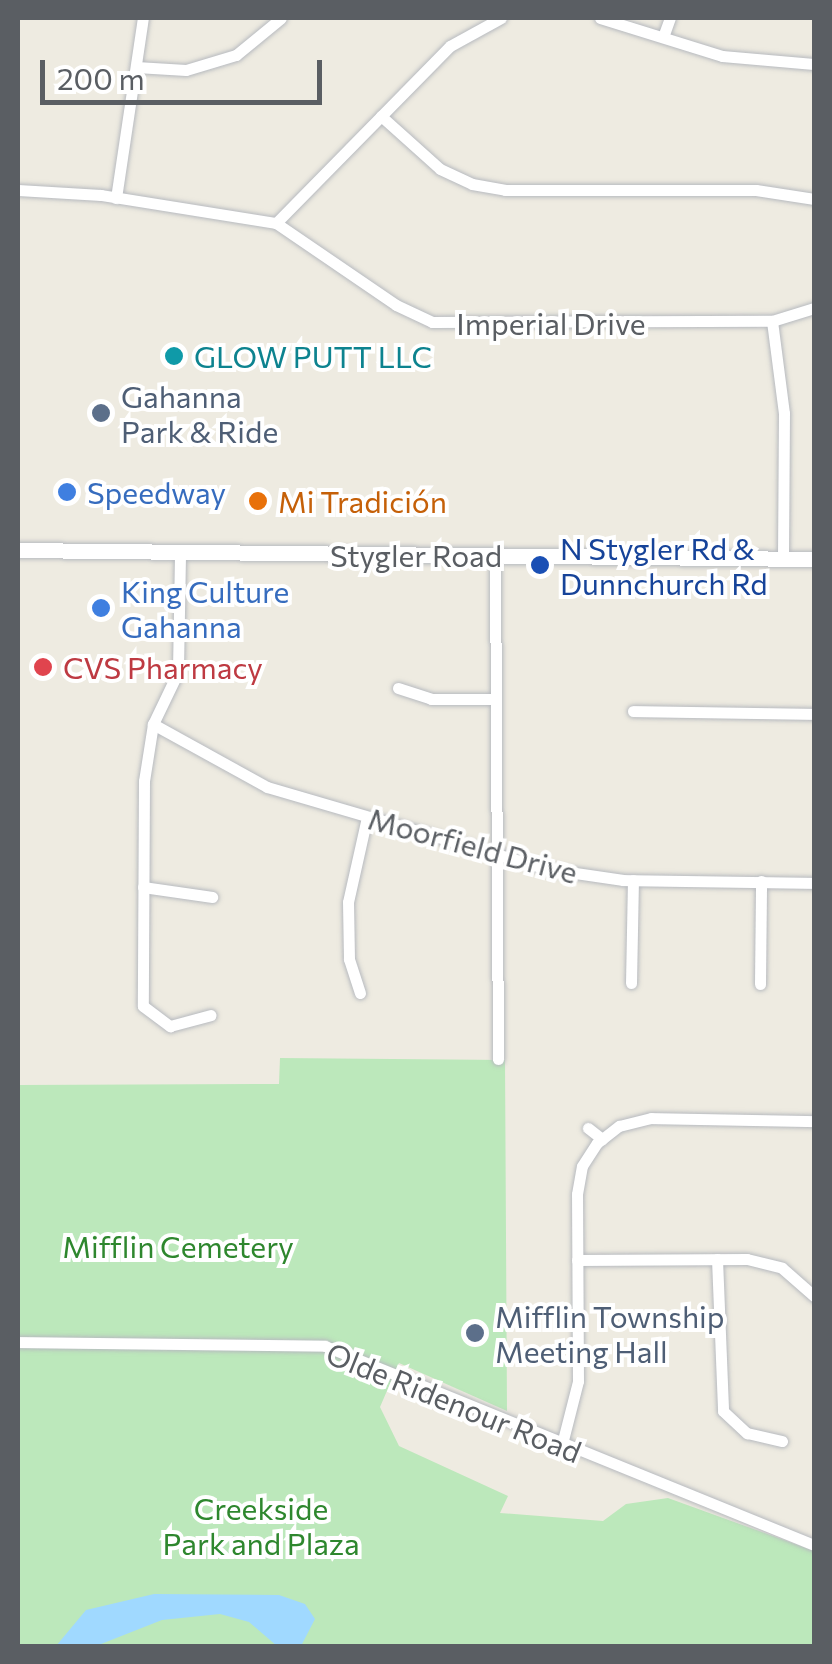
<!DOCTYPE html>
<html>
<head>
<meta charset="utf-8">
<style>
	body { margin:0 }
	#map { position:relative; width:832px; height:1664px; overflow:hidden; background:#eeebe1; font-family:Commissioner,sans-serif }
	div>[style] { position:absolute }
	.green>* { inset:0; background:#bce8bb }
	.water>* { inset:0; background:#a0d9ff }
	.roads { filter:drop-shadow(0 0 2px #b7babf) drop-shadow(0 0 2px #b7babf) }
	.street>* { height:11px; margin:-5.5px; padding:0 5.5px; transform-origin:5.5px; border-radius:5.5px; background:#fff }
	.secondary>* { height:15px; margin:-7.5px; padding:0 7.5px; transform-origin:7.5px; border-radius:7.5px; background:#fff }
	.dots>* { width:28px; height:28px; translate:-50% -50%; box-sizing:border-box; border:5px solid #fff; border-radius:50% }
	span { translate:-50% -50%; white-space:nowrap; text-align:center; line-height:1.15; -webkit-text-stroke:8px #fff; paint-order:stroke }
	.street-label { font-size:30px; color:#5a5e63 }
	.culture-label { font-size:30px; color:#0d838f }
	.left { translate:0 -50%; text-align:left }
	.service-label { font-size:30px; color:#4e5e75 }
	.shop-label { font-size:30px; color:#366cbe }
	.food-label { font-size:30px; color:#c56008 }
	.transit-label { font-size:30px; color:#164399 }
	.health-label { font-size:30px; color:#be3a42 }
	.park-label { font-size:30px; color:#2e872e }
	.frame { position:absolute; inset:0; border:20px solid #5a5e63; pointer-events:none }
	.scale { position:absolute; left:40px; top:60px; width:282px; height:45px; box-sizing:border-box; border:5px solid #5a5e63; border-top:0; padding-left:12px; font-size:30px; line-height:35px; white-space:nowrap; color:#5a5e63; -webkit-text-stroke:8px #fff; paint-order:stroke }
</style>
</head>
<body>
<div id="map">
	<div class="green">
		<div style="clip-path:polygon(280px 1058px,505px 1060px,507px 1411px,399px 1363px,380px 1407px,399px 1446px,508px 1496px,500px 1513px,603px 1521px,626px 1504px,668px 1498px,814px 1551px,814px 1646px,18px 1646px,18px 1085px,279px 1084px)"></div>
	</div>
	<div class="water">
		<div style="clip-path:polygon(154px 1594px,279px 1595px,305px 1604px,315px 1619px,301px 1646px,277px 1646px,249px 1622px,220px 1614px,162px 1620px,96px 1646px,56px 1646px,86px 1610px)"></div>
	</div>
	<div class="roads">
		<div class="street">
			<div style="left:600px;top:18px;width:128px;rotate:17.3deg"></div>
			<div style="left:722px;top:56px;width:92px;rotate:5deg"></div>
			<div style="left:663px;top:37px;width:20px;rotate:-70deg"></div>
			<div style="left:136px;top:67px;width:50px;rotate:3.4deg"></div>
			<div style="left:186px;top:70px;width:52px;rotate:-16.7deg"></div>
			<div style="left:236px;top:55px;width:58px;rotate:-39.4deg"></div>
			<div style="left:381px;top:116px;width:79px;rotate:41.9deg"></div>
			<div style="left:440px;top:169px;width:35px;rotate:25deg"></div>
			<div style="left:472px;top:184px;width:34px;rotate:10deg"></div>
			<div style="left:505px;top:190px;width:251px"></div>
			<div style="left:756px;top:190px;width:59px;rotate:8.8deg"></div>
			<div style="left:18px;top:190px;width:83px;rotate:3.4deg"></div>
			<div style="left:101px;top:195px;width:177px;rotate:9.1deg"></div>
			<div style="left:276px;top:223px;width:145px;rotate:34.3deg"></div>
			<div style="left:396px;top:305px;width:40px;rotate:25deg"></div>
			<div style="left:432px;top:322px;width:340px;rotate:-0.2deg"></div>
			<div style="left:772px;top:321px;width:44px;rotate:-17.2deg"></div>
			<div style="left:116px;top:198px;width:182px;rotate:-81.5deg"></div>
			<div style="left:276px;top:223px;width:248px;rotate:-45.5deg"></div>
			<div style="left:450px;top:46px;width:58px;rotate:-28.8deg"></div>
			<div style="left:772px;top:321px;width:93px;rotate:82.6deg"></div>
			<div style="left:784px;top:413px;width:145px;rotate:90.4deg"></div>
			<div style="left:180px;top:555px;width:117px;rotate:91deg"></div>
			<div style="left:178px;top:672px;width:58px;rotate:115.7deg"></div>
			<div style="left:153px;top:724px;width:58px;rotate:99deg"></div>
			<div style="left:144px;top:781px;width:225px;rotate:90.3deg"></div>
			<div style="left:143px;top:1006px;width:34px;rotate:37deg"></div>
			<div style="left:170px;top:1026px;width:42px;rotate:-15deg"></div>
			<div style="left:495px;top:555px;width:504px;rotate:89.66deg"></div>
			<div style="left:398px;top:688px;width:35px;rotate:18deg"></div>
			<div style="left:431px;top:699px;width:65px"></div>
			<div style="left:633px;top:711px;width:181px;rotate:0.9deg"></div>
			<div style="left:153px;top:724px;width:130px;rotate:28.9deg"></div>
			<div style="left:267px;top:787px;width:293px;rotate:16.3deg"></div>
			<div style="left:548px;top:869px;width:76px;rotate:8.3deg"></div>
			<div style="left:623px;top:880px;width:191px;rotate:0.9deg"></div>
			<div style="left:143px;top:887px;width:70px;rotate:8.2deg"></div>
			<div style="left:631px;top:983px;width:103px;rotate:-88.9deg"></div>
			<div style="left:760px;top:984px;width:103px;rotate:-89.4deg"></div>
			<div style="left:360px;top:993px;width:36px;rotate:-108deg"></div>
			<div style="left:349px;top:959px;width:57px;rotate:-91deg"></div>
			<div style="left:348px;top:902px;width:87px;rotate:-77.4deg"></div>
			<div style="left:588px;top:1128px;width:18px;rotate:38deg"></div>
			<div style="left:717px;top:1259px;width:152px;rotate:87.7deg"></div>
			<div style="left:723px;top:1411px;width:33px;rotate:43deg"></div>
			<div style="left:747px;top:1433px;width:36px;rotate:13deg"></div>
			<div style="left:577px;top:1260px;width:170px;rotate:-0.3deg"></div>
			<div style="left:747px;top:1259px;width:36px;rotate:14deg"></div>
			<div style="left:782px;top:1268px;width:43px;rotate:41.2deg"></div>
			<div style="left:18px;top:1342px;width:307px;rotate:0.7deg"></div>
			<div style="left:325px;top:1346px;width:528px;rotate:22.14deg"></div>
			<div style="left:562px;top:1444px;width:65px;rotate:-75.7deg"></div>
			<div style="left:578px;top:1381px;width:187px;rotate:-90.3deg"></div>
			<div style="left:577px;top:1194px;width:28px;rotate:-80deg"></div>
			<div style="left:582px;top:1166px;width:27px;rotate:-57deg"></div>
			<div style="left:597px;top:1143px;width:28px;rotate:-38deg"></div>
			<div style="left:619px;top:1126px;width:33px;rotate:-14deg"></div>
			<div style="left:651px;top:1118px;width:163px;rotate:1.1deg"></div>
		</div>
		<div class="secondary">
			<div style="left:18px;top:550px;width:796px;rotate:0.65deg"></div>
		</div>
	</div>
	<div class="dots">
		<div style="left:174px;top:356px;background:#0f9aa8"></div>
		<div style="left:101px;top:413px;background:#5c6f8a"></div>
		<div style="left:67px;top:492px;background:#3f7fe0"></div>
		<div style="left:258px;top:501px;background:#e8710a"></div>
		<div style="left:540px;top:565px;background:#1a4fb4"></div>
		<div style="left:101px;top:608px;background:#3f7fe0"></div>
		<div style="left:43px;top:667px;background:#e0444e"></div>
		<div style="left:475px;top:1333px;background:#5c6f8a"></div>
	</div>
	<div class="street-label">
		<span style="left:551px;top:323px">Imperial Drive</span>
		<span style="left:416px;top:555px">Stygler Road</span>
		<span style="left:473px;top:845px;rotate:15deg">Moorfield Drive</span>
		<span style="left:454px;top:1402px;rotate:22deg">Olde Ridenour Road</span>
	</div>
	<div class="culture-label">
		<span class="left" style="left:194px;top:356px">GLOW PUTT LLC</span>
	</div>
	<div class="service-label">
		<span class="left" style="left:121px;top:413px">Gahanna<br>Park &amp; Ride</span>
		<span class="left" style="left:495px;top:1333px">Mifflin Township<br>Meeting Hall</span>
	</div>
	<div class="shop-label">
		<span class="left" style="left:87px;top:492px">Speedway</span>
		<span class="left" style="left:121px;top:608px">King Culture<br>Gahanna</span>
	</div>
	<div class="food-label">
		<span class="left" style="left:278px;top:501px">Mi Tradición</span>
	</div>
	<div class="transit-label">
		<span class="left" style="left:560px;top:565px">N Stygler Rd &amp;<br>Dunnchurch Rd</span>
	</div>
	<div class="health-label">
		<span class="left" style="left:63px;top:667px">CVS Pharmacy</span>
	</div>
	<div class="park-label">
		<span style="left:178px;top:1246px">Mifflin Cemetery</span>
		<span style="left:261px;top:1525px">Creekside<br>Park and Plaza</span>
	</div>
	<div class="frame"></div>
	<div class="scale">200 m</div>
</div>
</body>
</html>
